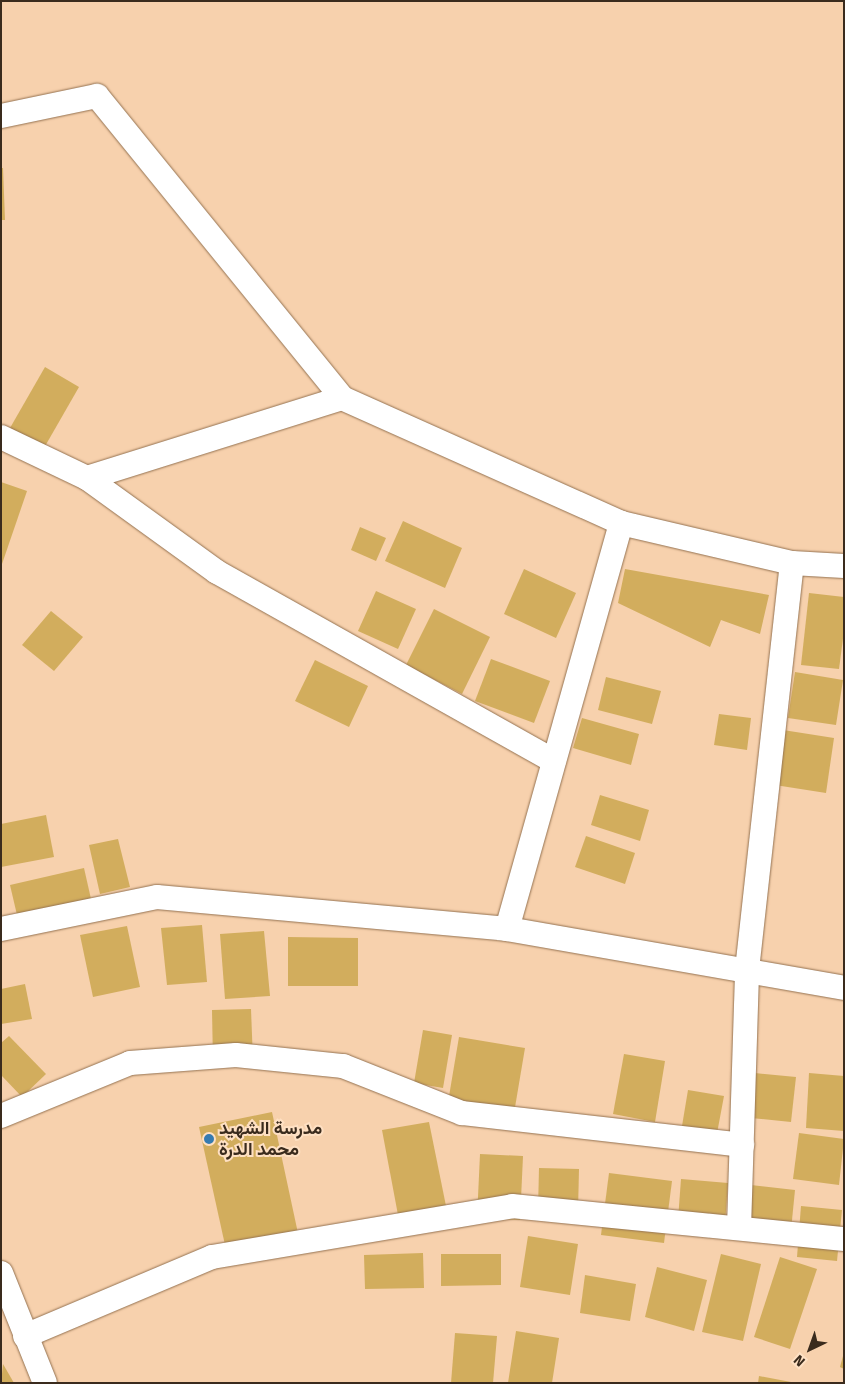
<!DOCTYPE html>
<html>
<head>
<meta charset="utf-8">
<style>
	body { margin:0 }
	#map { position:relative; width:845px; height:1384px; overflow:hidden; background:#f7d1ad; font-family:"Fira Sans",Vazirmatn,sans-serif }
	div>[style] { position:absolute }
	.building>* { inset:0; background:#d2ad5d }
	.roads { filter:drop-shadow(0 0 1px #947251) drop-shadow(0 0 1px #947251) }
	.minor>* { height:24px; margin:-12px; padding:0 12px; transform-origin:12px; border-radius:12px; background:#fff }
	.dots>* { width:14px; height:14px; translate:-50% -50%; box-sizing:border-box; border:2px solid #fee0c3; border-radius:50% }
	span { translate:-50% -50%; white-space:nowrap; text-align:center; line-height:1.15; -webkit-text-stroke:4px #fee0c3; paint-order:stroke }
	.poi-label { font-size:18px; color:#3a2b1d; font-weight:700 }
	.left { translate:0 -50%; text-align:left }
	.frame { position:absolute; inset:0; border:2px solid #3a2b1d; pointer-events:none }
	.north { position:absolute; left:785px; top:1324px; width:50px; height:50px; -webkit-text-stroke:4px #fee0c3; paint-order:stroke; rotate:222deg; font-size:14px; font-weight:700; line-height:20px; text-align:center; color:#3a2b1d }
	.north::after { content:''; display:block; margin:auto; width:18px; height:22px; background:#3a2b1d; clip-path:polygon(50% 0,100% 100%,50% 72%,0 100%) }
</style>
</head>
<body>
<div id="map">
	<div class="building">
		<div style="clip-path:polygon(1px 168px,3px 168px,5px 220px,1px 220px)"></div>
		<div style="clip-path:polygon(45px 367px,79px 387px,44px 448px,10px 428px)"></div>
		<div style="clip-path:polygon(1px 482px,27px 491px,2px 564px,1px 564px)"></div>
		<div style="clip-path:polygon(403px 521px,462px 548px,445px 588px,385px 561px)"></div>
		<div style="clip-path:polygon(360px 527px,386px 538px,376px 561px,351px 550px)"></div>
		<div style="clip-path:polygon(524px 569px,576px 593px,556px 638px,504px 614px)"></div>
		<div style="clip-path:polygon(625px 569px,769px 595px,760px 634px,721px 620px,710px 647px,618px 603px)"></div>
		<div style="clip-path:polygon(376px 591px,416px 609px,398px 649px,358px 631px)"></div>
		<div style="clip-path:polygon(809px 593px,844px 597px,844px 631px,839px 669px,801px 665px)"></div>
		<div style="clip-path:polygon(434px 609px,490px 637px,462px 694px,406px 665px)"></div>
		<div style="clip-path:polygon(51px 611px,83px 637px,54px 671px,22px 645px)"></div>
		<div style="clip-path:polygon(491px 659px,550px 681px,534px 723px,475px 701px)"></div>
		<div style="clip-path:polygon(315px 660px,368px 686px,349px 727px,295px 701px)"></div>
		<div style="clip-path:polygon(795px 672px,843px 680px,836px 725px,788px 718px)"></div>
		<div style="clip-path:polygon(606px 677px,661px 691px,652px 724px,598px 710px)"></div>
		<div style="clip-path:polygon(719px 714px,751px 718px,747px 750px,714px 745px)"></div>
		<div style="clip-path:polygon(582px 718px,639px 734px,631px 765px,573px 748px)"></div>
		<div style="clip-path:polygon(783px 730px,834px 738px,826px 793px,775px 785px)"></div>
		<div style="clip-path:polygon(600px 795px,649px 810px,640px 841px,591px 825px)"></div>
		<div style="clip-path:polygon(46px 815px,54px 857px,1px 867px,1px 824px)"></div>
		<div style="clip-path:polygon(586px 836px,635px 853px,625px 884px,575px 867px)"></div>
		<div style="clip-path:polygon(118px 839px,130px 887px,100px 894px,89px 845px)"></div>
		<div style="clip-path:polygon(84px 868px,91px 899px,17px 915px,10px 885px)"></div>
		<div style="clip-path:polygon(202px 925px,207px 982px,167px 985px,161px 928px)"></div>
		<div style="clip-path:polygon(127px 926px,140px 987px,93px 997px,80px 935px)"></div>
		<div style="clip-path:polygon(264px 931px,270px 996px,225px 999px,220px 934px)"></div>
		<div style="clip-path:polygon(288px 937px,358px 938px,358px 986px,288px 986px)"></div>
		<div style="clip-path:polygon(25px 984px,32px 1019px,1px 1024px,1px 989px)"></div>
		<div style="clip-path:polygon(251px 1009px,253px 1061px,213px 1062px,212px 1010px)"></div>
		<div style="clip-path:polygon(423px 1030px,452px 1035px,443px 1088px,414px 1083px)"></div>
		<div style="clip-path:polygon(9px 1036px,46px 1074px,22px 1097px,1px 1075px,1px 1043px)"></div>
		<div style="clip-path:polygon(459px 1037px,525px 1048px,512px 1125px,446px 1114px)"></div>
		<div style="clip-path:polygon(624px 1054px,665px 1061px,655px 1122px,613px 1114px)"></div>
		<div style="clip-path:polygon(755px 1073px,796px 1077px,791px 1122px,751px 1118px)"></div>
		<div style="clip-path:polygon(809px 1073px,844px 1076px,844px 1131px,806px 1128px)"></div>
		<div style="clip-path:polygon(688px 1090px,724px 1096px,715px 1144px,680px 1138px)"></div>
		<div style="clip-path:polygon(272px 1112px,299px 1238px,227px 1254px,199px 1127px)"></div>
		<div style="clip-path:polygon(429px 1122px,446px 1206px,398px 1215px,382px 1130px)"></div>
		<div style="clip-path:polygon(799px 1133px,844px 1139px,839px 1185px,793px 1179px)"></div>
		<div style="clip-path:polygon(480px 1154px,523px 1156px,520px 1220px,477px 1218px)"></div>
		<div style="clip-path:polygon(539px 1168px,579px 1169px,578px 1211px,538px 1210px)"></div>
		<div style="clip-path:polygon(609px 1173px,672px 1181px,664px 1243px,601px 1235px)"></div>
		<div style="clip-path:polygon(681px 1179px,728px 1183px,724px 1237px,677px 1233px)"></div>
		<div style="clip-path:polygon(751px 1185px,795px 1190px,790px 1240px,746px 1235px)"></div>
		<div style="clip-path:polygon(801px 1206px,842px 1210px,837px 1261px,797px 1257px)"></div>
		<div style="clip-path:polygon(528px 1236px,578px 1244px,570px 1295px,520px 1287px)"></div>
		<div style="clip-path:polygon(423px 1253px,424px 1288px,365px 1289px,364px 1255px)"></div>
		<div style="clip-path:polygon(441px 1254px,501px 1254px,501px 1285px,441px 1286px)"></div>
		<div style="clip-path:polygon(721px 1254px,761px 1264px,743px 1341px,702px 1332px)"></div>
		<div style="clip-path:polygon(780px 1257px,817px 1269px,790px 1349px,754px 1337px)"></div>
		<div style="clip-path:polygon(657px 1267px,707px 1280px,694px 1331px,645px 1317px)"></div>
		<div style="clip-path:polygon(585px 1275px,636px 1284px,630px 1321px,580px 1313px)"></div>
		<div style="clip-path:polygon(516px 1331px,559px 1338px,552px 1383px,508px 1383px)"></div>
		<div style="clip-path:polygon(455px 1333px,497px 1336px,493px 1383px,451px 1383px)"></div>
		<div style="clip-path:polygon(843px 1356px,844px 1356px,844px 1369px,840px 1367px)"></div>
		<div style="clip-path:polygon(3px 1364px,14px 1383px,1px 1383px)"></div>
		<div style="clip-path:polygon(759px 1376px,791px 1382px,791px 1383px,758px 1383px)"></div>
	</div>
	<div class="roads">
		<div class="minor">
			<div style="left:1px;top:116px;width:98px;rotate:-11.8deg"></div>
			<div style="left:97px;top:96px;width:389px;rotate:50.9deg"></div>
			<div style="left:1px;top:437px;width:95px;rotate:25.5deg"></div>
			<div style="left:87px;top:478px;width:160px;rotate:35.9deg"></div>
			<div style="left:217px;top:572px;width:386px;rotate:29.3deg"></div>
			<div style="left:87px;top:478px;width:267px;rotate:-17.4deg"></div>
			<div style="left:342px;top:398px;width:306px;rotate:24.1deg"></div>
			<div style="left:1px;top:929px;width:159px;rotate:-11.6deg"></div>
			<div style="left:157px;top:897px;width:351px;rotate:5.2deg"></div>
			<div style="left:507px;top:929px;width:342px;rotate:9.9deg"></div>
			<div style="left:507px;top:929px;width:422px;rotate:-74.3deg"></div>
			<div style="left:621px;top:523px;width:176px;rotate:13.2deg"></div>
			<div style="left:792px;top:563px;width:52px;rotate:3.3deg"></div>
			<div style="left:1px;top:1116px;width:139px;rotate:-22.3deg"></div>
			<div style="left:130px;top:1063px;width:106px;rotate:-4.3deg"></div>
			<div style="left:236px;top:1055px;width:108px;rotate:5.9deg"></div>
			<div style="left:343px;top:1066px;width:128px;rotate:21.6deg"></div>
			<div style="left:462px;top:1113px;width:282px;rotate:6.5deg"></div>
			<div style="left:739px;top:1228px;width:258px;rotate:-88.2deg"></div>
			<div style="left:747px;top:970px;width:409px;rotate:-83.7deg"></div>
			<div style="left:1px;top:1273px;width:118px;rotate:68.2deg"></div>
			<div style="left:25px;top:1336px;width:203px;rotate:-22.9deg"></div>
			<div style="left:212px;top:1257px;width:304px;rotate:-9.6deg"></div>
			<div style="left:512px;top:1206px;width:334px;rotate:5.7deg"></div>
		</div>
	</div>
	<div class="dots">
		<div style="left:209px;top:1139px;background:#367bb0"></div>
	</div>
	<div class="poi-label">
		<span class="left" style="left:219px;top:1139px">مدرسة الشهيد<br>محمد الدرة</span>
	</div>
	<div class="frame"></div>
	<div class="north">N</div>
</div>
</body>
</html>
